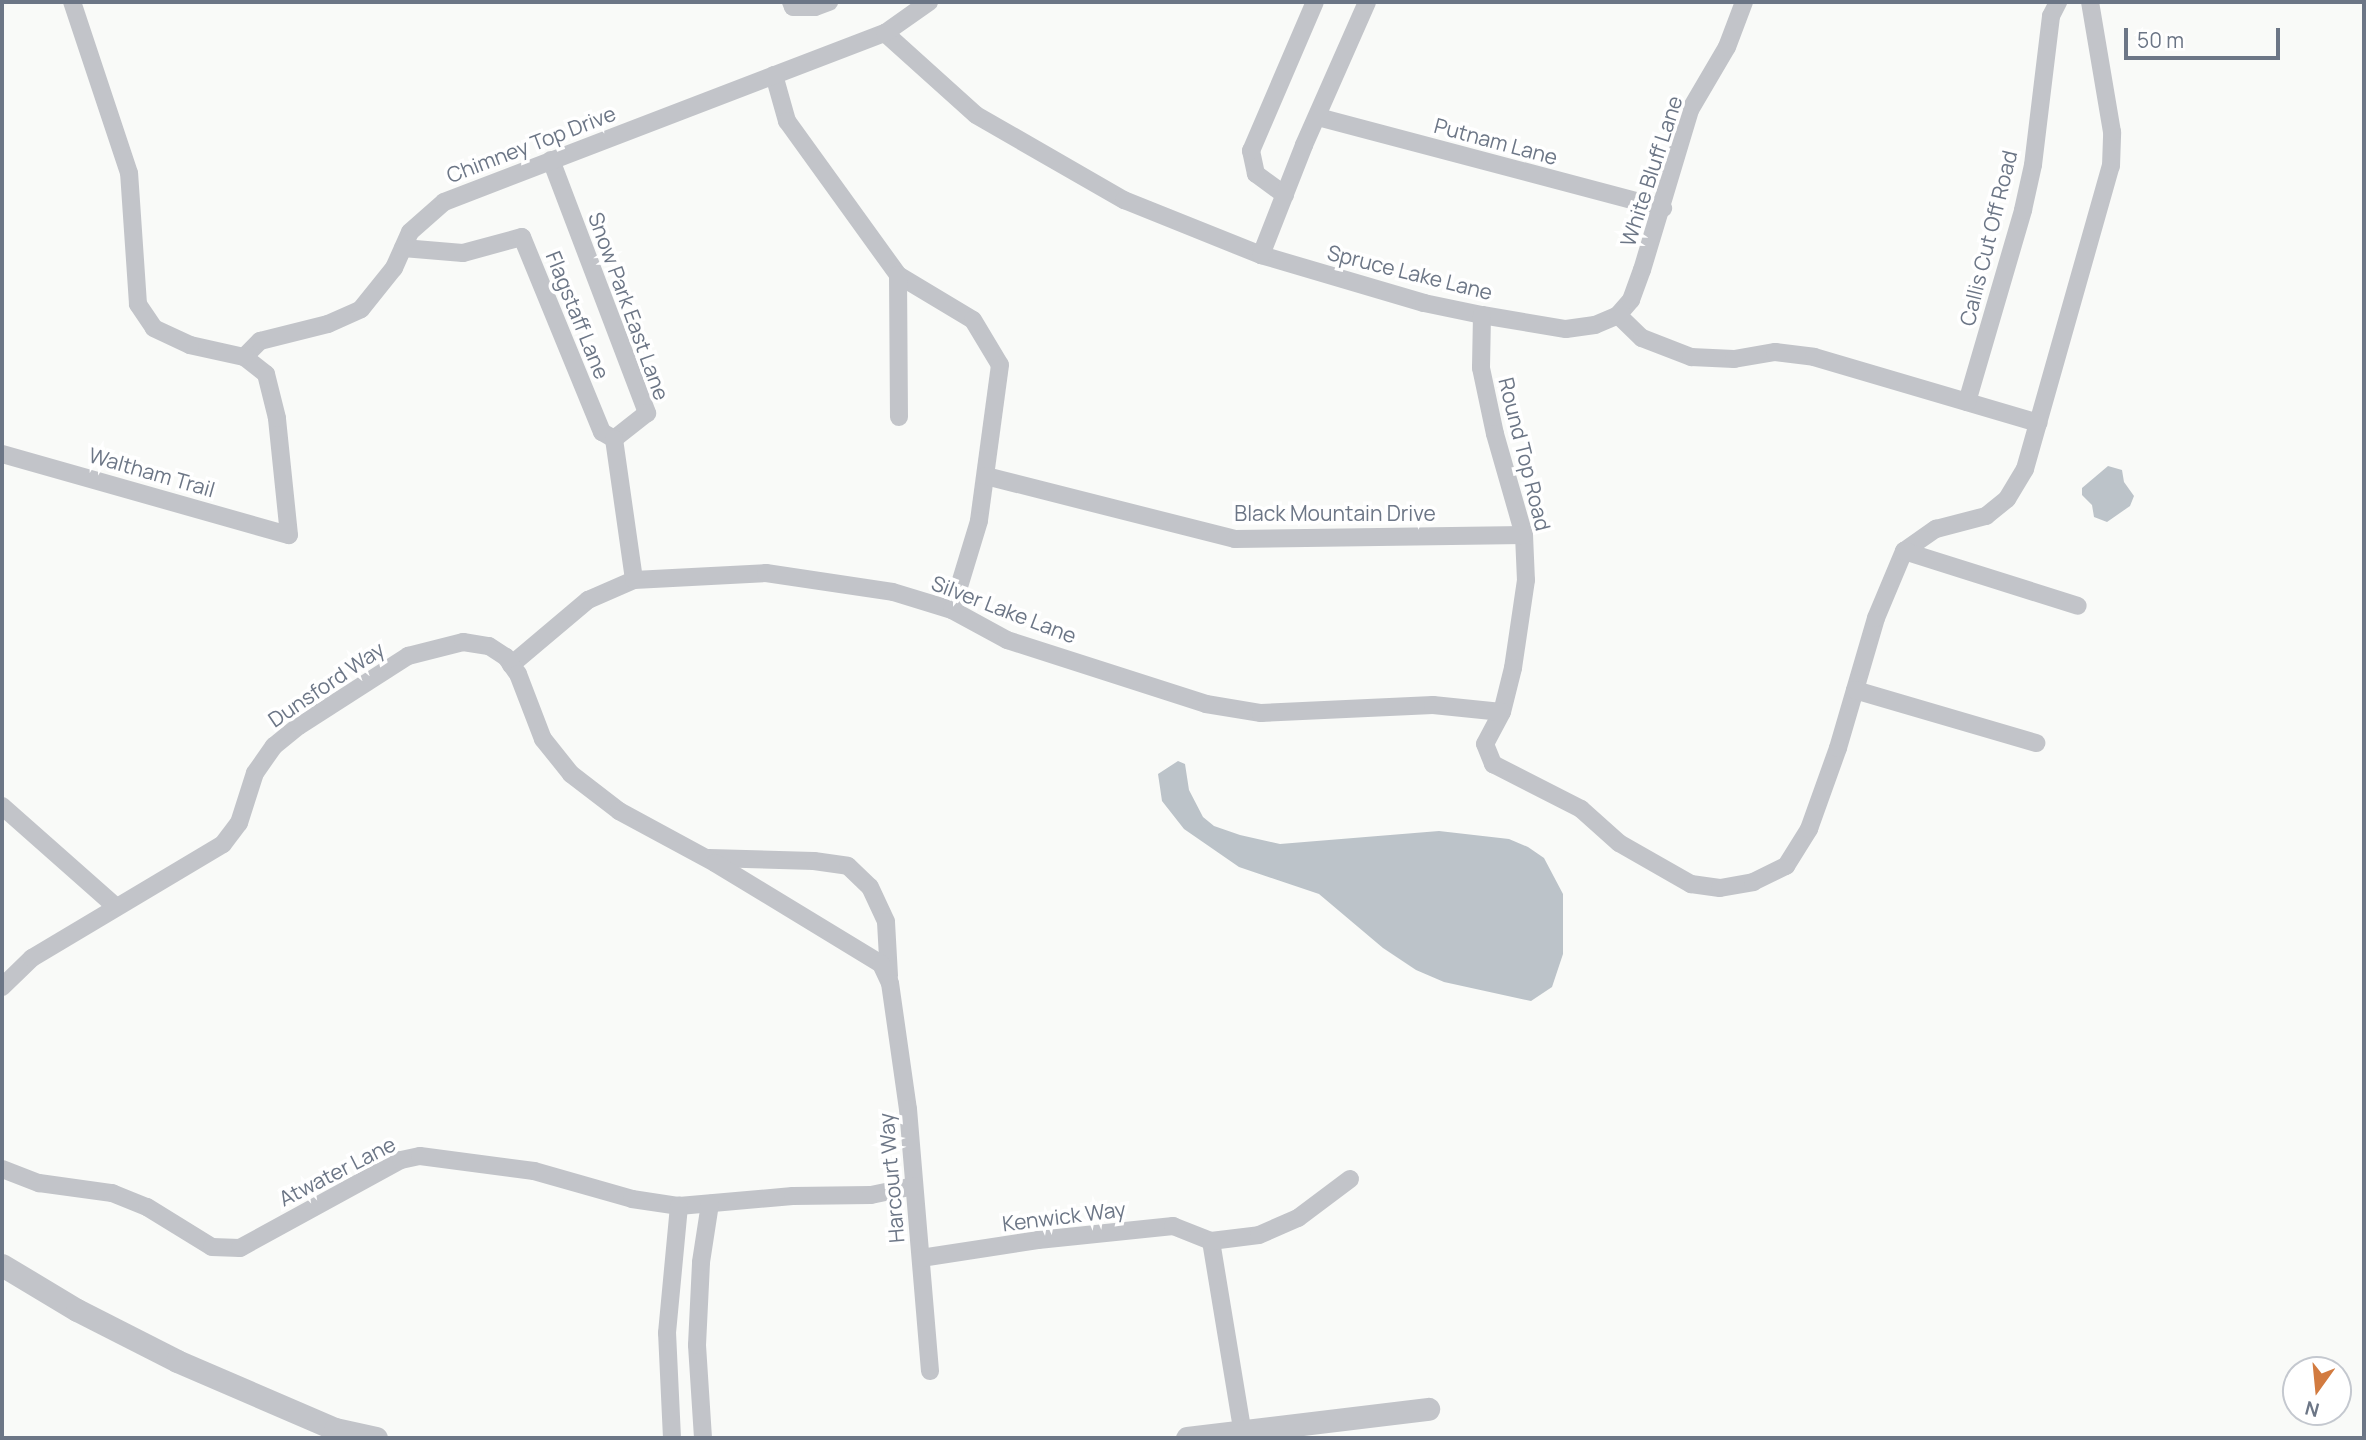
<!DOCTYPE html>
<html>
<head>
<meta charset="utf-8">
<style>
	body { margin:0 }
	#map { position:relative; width:2366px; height:1440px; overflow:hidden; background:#f9faf8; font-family:Manrope,sans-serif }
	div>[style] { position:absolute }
	.water>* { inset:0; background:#bcc3c9 }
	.minor>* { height:18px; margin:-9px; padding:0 9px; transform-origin:9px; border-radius:9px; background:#c2c4c9 }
	.tertiary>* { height:23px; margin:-11.5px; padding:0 11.5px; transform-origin:11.5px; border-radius:11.5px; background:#c2c4c9 }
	span { translate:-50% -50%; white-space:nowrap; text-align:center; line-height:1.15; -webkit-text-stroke:7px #fff; paint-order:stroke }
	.street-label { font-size:21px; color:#6c7686 }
	.frame { position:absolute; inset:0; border:4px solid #6c7686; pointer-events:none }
	.north { position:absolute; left:2282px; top:1356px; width:70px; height:70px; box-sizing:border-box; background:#fff; border:2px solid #c4c8cf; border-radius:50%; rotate:195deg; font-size:19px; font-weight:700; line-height:28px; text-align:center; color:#6c7686 }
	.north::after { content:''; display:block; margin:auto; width:24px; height:32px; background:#d27b40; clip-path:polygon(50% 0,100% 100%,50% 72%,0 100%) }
	.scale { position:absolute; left:2124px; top:28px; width:156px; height:32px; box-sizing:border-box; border:4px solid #6c7686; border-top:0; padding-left:9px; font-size:21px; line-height:24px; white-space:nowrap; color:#6c7686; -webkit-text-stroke:5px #fff; paint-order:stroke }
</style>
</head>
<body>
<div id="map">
	<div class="water">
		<div style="clip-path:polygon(2108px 466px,2122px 470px,2124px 482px,2134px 496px,2130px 506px,2107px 522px,2094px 517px,2092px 505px,2082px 495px,2082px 488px)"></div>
		<div style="clip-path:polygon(1178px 761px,1185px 764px,1189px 790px,1203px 817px,1214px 826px,1240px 835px,1280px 844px,1439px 831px,1509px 839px,1528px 847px,1544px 858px,1563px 894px,1563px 954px,1552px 987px,1531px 1001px,1444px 982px,1416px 970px,1383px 948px,1319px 894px,1239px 867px,1184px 829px,1162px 801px,1158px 774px)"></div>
	</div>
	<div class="minor">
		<div style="left:791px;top:2px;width:5px;rotate:68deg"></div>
		<div style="left:793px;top:7px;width:22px"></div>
		<div style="left:815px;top:7px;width:15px;rotate:-20deg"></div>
		<div style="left:885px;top:33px;width:122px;rotate:42deg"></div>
		<div style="left:976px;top:115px;width:171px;rotate:29.9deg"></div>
		<div style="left:1124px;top:200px;width:148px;rotate:21.9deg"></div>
		<div style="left:1261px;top:255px;width:170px;rotate:16.4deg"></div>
		<div style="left:1424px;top:303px;width:59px;rotate:11.7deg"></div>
		<div style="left:1482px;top:315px;width:85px;rotate:9.5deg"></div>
		<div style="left:1566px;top:329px;width:29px;rotate:-8deg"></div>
		<div style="left:1595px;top:325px;width:25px;rotate:-23deg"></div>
		<div style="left:1618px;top:315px;width:33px;rotate:44deg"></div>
		<div style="left:1642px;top:338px;width:53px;rotate:21.2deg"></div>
		<div style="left:1691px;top:357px;width:43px;rotate:2.7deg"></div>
		<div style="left:1734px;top:359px;width:42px;rotate:-9.7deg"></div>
		<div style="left:1775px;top:352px;width:39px;rotate:7deg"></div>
		<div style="left:1814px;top:357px;width:234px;rotate:16.4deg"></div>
		<div style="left:774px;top:75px;width:48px;rotate:74.2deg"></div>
		<div style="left:787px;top:121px;width:190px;rotate:54.2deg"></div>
		<div style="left:898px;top:275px;width:87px;rotate:31deg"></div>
		<div style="left:973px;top:320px;width:52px;rotate:59deg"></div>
		<div style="left:1000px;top:365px;width:157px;rotate:97.7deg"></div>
		<div style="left:979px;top:521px;width:93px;rotate:106.9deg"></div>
		<div style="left:1318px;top:117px;width:357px;rotate:14.8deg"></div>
		<div style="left:551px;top:160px;width:271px;rotate:69.2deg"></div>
		<div style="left:647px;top:413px;width:42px;rotate:141.8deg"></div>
		<div style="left:1285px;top:195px;width:36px;rotate:-144deg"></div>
		<div style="left:1256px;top:174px;width:24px;rotate:-102deg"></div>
		<div style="left:1251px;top:151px;width:162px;rotate:-66.8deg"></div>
		<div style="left:403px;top:248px;width:60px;rotate:4.8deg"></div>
		<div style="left:463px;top:253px;width:61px;rotate:-15.2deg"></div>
		<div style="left:522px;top:237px;width:211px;rotate:67.7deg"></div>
		<div style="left:602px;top:432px;width:14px;rotate:30deg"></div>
		<div style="left:1261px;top:255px;width:118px;rotate:-68.6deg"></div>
		<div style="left:1304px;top:145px;width:156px;rotate:-66.2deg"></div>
		<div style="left:898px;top:275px;width:142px;rotate:89.6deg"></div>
		<div style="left:1482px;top:315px;width:53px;rotate:91.1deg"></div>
		<div style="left:1481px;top:368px;width:67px;rotate:78deg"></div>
		<div style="left:1495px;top:434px;width:105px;rotate:74deg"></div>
		<div style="left:1524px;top:535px;width:45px;rotate:87.5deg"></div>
		<div style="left:1526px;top:580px;width:89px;rotate:98.4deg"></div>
		<div style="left:1513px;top:668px;width:45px;rotate:104deg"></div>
		<div style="left:1502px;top:712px;width:36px;rotate:118deg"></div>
		<div style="left:1485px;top:744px;width:22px;rotate:68deg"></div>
		<div style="left:1493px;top:764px;width:99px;rotate:27.1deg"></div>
		<div style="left:1581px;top:809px;width:51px;rotate:41.8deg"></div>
		<div style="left:1619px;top:843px;width:83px;rotate:29.7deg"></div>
		<div style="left:1691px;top:884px;width:29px;rotate:8deg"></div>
		<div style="left:1720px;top:888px;width:34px;rotate:-10deg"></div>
		<div style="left:1753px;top:882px;width:37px;rotate:-26deg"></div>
		<div style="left:1786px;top:866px;width:44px;rotate:-58.1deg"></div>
		<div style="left:1809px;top:829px;width:86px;rotate:-70.3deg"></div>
		<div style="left:1838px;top:748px;width:135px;rotate:-73.7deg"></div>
		<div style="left:1876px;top:618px;width:73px;rotate:-67.3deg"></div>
		<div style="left:1904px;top:551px;width:39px;rotate:-35deg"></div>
		<div style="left:1936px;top:529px;width:52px;rotate:-14.6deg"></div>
		<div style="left:1986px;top:516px;width:27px;rotate:-39deg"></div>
		<div style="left:2007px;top:499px;width:35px;rotate:-59deg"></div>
		<div style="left:2025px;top:469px;width:315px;rotate:-74.2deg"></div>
		<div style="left:2111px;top:166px;width:34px;rotate:-88deg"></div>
		<div style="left:2112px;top:132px;width:132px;rotate:-99.6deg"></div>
		<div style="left:1618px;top:315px;width:20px;rotate:-49deg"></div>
		<div style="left:1631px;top:300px;width:32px;rotate:-70deg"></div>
		<div style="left:1642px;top:270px;width:167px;rotate:-73.3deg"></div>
		<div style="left:1690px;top:110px;width:73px;rotate:-59.6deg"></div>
		<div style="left:1727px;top:47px;width:48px;rotate:-69.3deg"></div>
		<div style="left:244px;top:357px;width:23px;rotate:-45deg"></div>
		<div style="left:260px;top:341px;width:70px;rotate:-14deg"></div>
		<div style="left:328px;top:324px;width:36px;rotate:-24deg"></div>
		<div style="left:361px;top:309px;width:53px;rotate:-51.2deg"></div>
		<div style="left:394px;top:268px;width:39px;rotate:-66deg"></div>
		<div style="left:410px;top:232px;width:45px;rotate:-41.4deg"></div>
		<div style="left:444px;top:202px;width:472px;rotate:-21deg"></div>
		<div style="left:885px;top:33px;width:54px;rotate:-35.2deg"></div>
		<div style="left:1967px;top:402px;width:200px;rotate:-73.7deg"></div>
		<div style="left:2023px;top:210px;width:46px;rotate:-77.5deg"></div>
		<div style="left:2033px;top:165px;width:150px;rotate:-83.1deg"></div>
		<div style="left:2051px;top:16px;width:16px;rotate:-63deg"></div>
		<div style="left:614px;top:439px;width:142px;rotate:81.9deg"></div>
		<div style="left:2px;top:454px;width:298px;rotate:15.8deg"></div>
		<div style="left:289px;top:535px;width:118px;rotate:-95.9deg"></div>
		<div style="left:277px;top:418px;width:45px;rotate:-104deg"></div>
		<div style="left:266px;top:374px;width:28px;rotate:-142deg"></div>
		<div style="left:244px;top:357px;width:55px;rotate:-167.5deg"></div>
		<div style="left:190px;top:345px;width:40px;rotate:-155deg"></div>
		<div style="left:154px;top:328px;width:29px;rotate:-124deg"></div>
		<div style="left:138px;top:304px;width:131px;rotate:-93.9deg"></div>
		<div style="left:129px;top:173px;width:180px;rotate:-108.4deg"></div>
		<div style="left:986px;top:476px;width:257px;rotate:14.2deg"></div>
		<div style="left:1235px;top:539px;width:289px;rotate:-0.8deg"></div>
		<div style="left:1904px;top:551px;width:182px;rotate:17.5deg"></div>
		<div style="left:511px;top:665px;width:101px;rotate:-40.2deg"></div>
		<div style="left:588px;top:600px;width:50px;rotate:-23.5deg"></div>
		<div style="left:634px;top:580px;width:132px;rotate:-3deg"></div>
		<div style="left:766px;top:573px;width:128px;rotate:8.5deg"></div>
		<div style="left:893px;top:592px;width:62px;rotate:17deg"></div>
		<div style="left:952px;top:610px;width:63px;rotate:28.6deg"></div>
		<div style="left:1007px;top:640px;width:209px;rotate:17.8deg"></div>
		<div style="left:1206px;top:704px;width:56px;rotate:9.3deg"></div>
		<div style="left:1261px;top:713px;width:172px;rotate:-2.7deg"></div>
		<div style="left:1433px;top:705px;width:69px;rotate:5.8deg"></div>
		<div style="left:1855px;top:690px;width:189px;rotate:16.3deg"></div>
		<div style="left:2px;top:806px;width:151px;rotate:41.5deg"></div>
		<div style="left:709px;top:858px;width:105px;rotate:1.6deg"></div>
		<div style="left:814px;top:861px;width:34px;rotate:8deg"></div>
		<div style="left:848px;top:866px;width:30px;rotate:44deg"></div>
		<div style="left:870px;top:887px;width:38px;rotate:65deg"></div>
		<div style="left:886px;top:922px;width:54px;rotate:86.8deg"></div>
		<div style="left:2px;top:987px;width:42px;rotate:-44deg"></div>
		<div style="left:32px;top:958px;width:222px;rotate:-30.8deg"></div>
		<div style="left:223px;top:844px;width:26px;rotate:-53deg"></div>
		<div style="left:239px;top:823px;width:52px;rotate:-72.3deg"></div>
		<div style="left:255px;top:773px;width:33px;rotate:-55deg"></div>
		<div style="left:274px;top:746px;width:32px;rotate:-39deg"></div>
		<div style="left:299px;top:726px;width:130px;rotate:-32.7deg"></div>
		<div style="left:408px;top:656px;width:57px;rotate:-14.3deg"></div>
		<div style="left:463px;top:642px;width:26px;rotate:9deg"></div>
		<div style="left:489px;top:646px;width:20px;rotate:33deg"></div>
		<div style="left:506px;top:657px;width:21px;rotate:55deg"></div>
		<div style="left:518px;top:674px;width:70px;rotate:69deg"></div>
		<div style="left:543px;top:739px;width:45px;rotate:51.3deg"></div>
		<div style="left:571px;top:774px;width:61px;rotate:37.6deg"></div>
		<div style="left:619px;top:811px;width:109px;rotate:28.4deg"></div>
		<div style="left:715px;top:863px;width:194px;rotate:31.3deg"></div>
		<div style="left:881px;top:964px;width:21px;rotate:65deg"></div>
		<div style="left:890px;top:983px;width:127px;rotate:81.9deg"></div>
		<div style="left:908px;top:1109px;width:263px;rotate:85.2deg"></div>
		<div style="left:2px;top:1169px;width:40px;rotate:21deg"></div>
		<div style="left:39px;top:1183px;width:74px;rotate:7.8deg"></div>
		<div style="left:112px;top:1193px;width:38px;rotate:22deg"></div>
		<div style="left:147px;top:1207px;width:76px;rotate:31.6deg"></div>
		<div style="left:212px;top:1247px;width:28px;rotate:2deg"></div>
		<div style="left:240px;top:1248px;width:183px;rotate:-28.7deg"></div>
		<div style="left:401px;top:1160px;width:19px;rotate:-12deg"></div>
		<div style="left:420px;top:1156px;width:115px;rotate:7.5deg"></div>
		<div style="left:534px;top:1171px;width:102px;rotate:15.9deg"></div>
		<div style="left:632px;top:1199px;width:48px;rotate:8.5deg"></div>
		<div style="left:679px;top:1206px;width:114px;rotate:-5deg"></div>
		<div style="left:793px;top:1196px;width:78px;rotate:-0.7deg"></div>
		<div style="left:871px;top:1195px;width:44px;rotate:-11.8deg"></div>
		<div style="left:1211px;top:1241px;width:191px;rotate:80.6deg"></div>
		<div style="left:921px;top:1258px;width:118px;rotate:-8.7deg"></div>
		<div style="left:1038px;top:1240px;width:136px;rotate:-5.9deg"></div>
		<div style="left:1173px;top:1226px;width:41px;rotate:21.5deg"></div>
		<div style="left:1211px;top:1241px;width:48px;rotate:-7.1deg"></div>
		<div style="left:1259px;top:1235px;width:43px;rotate:-23.6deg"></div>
		<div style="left:1298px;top:1218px;width:65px;rotate:-36.9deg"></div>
		<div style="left:672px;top:1438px;width:105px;rotate:-92.7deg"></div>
		<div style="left:667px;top:1333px;width:128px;rotate:-84.6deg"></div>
		<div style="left:703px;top:1438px;width:93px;rotate:-93.7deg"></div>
		<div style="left:697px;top:1345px;width:83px;rotate:-87.2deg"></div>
		<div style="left:701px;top:1262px;width:59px;rotate:-81.2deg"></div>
	</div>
	<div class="tertiary">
		<div style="left:2px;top:1265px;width:87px;rotate:31deg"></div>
		<div style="left:77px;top:1310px;width:112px;rotate:27deg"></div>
		<div style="left:177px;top:1361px;width:172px;rotate:23.3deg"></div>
		<div style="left:335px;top:1429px;width:42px;rotate:12.4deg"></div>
		<div style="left:1187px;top:1438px;width:243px;rotate:-6.9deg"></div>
	</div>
	<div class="street-label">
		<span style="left:1496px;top:141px;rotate:15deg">Putnam Lane</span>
		<span style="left:531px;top:144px;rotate:-21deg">Chimney Top Drive</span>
		<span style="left:1651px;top:171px;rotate:-72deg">White Bluff Lane</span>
		<span style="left:1988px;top:238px;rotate:-76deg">Callis Cut Off Road</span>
		<span style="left:1410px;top:272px;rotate:14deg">Spruce Lake Lane</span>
		<span style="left:629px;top:306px;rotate:70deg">Snow Park East Lane</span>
		<span style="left:578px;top:315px;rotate:68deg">Flagstaff Lane</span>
		<span style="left:1525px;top:454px;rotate:76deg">Round Top Road</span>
		<span style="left:152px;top:472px;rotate:16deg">Waltham Trail</span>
		<span style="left:1335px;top:513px">Black Mountain Drive</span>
		<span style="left:1004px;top:609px;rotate:21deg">Silver Lake Lane</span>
		<span style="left:326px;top:684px;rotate:-34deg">Dunsford Way</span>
		<span style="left:337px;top:1171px;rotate:-27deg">Atwater Lane</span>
		<span style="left:891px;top:1178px;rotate:-95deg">Harcourt Way</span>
		<span style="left:1064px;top:1216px;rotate:-7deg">Kenwick Way</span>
	</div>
	<div class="frame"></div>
	<div class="north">N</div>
	<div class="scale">50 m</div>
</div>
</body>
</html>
